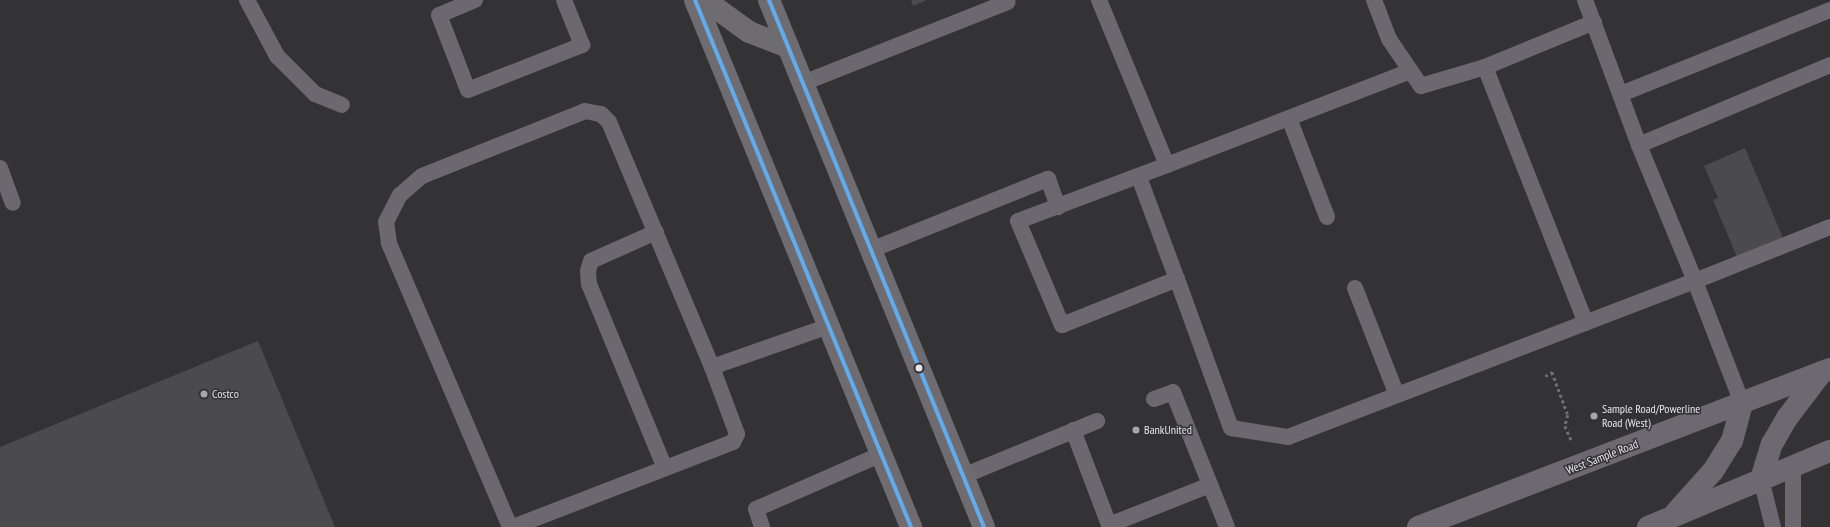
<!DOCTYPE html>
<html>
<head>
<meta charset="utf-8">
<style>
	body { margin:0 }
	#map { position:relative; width:1830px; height:527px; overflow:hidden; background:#333235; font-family:"PT Sans Narrow",sans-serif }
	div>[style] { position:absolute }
	.building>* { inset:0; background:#4b4a4d }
	.path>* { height:2.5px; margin-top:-1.25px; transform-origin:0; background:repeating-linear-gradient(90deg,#6f6e71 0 3px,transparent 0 6px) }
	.lane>* { height:16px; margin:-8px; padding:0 8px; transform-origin:8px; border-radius:8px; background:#6b696f }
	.secondary>* { height:22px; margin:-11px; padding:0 11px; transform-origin:11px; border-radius:11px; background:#6e6c71 }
	.primary>* { height:22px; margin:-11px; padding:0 11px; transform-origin:11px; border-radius:11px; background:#6c6970 }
	.bus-1>* { height:4px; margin:-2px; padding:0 2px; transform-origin:2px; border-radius:2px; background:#60acee }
	.dots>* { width:11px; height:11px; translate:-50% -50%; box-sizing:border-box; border:2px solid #323136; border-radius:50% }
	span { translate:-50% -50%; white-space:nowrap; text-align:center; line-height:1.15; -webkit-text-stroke:3px #323136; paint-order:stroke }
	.poi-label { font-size:12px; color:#e6e5e9 }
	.left { translate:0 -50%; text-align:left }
	.street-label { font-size:12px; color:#e6e5e9 }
</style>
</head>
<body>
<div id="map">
	<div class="building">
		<div style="clip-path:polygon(911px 0,927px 0,913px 6px)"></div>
		<div style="clip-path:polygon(1745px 148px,1783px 238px,1737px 257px,1713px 200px,1718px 198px,1704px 166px)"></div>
		<div style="clip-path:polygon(258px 341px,335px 527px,0 527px,0 447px)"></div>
	</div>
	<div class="path">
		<div style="left:1545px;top:376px;width:8px;rotate:-30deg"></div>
		<div style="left:1552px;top:372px;width:46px;rotate:69.6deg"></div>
		<div style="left:1568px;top:415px;width:11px;rotate:105deg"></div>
		<div style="left:1565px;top:426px;width:17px;rotate:66deg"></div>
	</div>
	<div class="lane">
		<div style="left:247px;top:0;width:64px;rotate:61.8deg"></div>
		<div style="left:277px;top:56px;width:54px;rotate:45deg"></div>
		<div style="left:315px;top:94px;width:29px;rotate:22deg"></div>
		<div style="left:475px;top:0;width:39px;rotate:157deg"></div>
		<div style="left:439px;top:15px;width:80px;rotate:68.9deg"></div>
		<div style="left:468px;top:90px;width:123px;rotate:-21.5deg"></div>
		<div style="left:582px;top:45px;width:48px;rotate:-111.8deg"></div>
		<div style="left:1099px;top:0;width:178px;rotate:67.6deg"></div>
		<div style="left:1167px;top:165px;width:159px;rotate:159.4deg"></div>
		<div style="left:1018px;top:221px;width:113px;rotate:67.1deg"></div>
		<div style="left:1062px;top:325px;width:124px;rotate:-21.8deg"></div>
		<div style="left:1177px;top:279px;width:158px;rotate:70.1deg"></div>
		<div style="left:1231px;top:428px;width:58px;rotate:9deg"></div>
		<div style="left:1288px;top:437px;width:436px;rotate:-21deg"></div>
		<div style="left:1695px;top:281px;width:147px;rotate:-112.4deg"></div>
		<div style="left:1639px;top:145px;width:207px;rotate:-22.7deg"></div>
		<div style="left:1374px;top:0;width:42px;rotate:69deg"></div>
		<div style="left:1389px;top:39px;width:57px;rotate:55.8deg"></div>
		<div style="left:1421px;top:86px;width:67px;rotate:-16.5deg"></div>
		<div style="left:1485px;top:67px;width:275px;rotate:68.5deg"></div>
		<div style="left:1585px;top:0;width:155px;rotate:69.6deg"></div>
		<div style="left:1485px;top:67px;width:118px;rotate:-22.4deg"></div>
		<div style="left:803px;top:83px;width:220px;rotate:-21.6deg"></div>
		<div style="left:1621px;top:94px;width:225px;rotate:-21.9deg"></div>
		<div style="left:1289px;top:118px;width:106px;rotate:69deg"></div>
		<div style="left:1167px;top:165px;width:261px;rotate:-21.1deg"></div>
		<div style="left:0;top:168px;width:37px;rotate:70deg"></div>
		<div style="left:1139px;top:177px;width:109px;rotate:69.6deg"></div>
		<div style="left:656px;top:232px;width:71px;rotate:156deg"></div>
		<div style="left:591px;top:261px;width:10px;rotate:107deg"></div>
		<div style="left:588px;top:271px;width:13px;rotate:86deg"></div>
		<div style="left:589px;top:284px;width:199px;rotate:67.6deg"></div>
		<div style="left:871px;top:250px;width:191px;rotate:-21.9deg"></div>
		<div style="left:1048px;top:179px;width:30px;rotate:70deg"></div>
		<div style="left:1355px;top:288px;width:115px;rotate:68.6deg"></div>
		<div style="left:1154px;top:399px;width:20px;rotate:-20deg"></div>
		<div style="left:1173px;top:392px;width:145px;rotate:68.2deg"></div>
		<div style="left:1742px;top:403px;width:131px;rotate:-111.1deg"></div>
		<div style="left:1695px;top:281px;width:145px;rotate:-21.8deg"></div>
		<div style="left:1073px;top:430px;width:102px;rotate:69.2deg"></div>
		<div style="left:1109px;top:525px;width:109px;rotate:-21.6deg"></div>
		<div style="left:963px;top:476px;width:145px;rotate:-22.3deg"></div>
		<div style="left:1761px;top:479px;width:49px;rotate:76deg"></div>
		<div style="left:510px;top:527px;width:309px;rotate:-113.1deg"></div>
		<div style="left:389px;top:243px;width:21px;rotate:-98deg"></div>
		<div style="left:386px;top:222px;width:30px;rotate:-63deg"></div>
		<div style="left:400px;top:195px;width:29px;rotate:-41deg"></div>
		<div style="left:422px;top:176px;width:175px;rotate:-21.7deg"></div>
		<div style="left:585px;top:111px;width:16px;rotate:11deg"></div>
		<div style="left:601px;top:114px;width:11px;rotate:45deg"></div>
		<div style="left:609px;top:122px;width:266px;rotate:67.2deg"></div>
		<div style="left:712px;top:367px;width:124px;rotate:-19.3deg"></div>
		<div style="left:513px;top:527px;width:236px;rotate:-21.1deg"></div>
		<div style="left:733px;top:442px;width:9px;rotate:-63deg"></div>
		<div style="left:737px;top:434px;width:72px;rotate:-110.5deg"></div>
		<div style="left:762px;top:527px;width:19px;rotate:-108deg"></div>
		<div style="left:756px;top:509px;width:137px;rotate:-23.6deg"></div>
		<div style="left:1793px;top:527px;width:61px;rotate:-90deg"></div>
	</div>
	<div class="secondary">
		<div style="left:695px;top:0;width:570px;rotate:67.71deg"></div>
		<div style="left:705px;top:0;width:54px;rotate:36deg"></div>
		<div style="left:749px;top:32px;width:42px;rotate:21deg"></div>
		<div style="left:769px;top:0;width:569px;rotate:67.81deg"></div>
	</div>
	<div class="primary">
		<div style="left:1761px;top:479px;width:37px;rotate:-73deg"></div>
		<div style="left:1772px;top:444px;width:30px;rotate:-60deg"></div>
		<div style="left:1787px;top:418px;width:58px;rotate:-52.7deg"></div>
		<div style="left:1676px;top:512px;width:55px;rotate:-47.9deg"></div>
		<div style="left:1713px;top:471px;width:36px;rotate:-58deg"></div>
		<div style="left:1732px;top:441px;width:39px;rotate:-75deg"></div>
		<div style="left:1418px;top:527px;width:441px;rotate:-21deg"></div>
		<div style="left:1648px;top:527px;width:197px;rotate:-22.7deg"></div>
	</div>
	<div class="bus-1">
		<div style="left:695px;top:0;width:570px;rotate:67.71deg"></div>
		<div style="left:769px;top:0;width:569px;rotate:67.81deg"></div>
	</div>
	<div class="dots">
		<div style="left:919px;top:368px;background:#e6e5e9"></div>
		<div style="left:204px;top:394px;background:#a7a6aa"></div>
		<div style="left:1594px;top:416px;background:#a7a6aa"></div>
		<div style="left:1136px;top:430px;background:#a7a6aa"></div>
	</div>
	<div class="poi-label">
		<span class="left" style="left:212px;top:394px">Costco</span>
		<span class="left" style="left:1602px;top:416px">Sample Road/Powerline<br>Road (West)</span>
		<span class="left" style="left:1144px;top:430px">BankUnited</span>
	</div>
	<div class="street-label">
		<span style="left:1602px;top:457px;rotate:-21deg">West Sample Road</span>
	</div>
</div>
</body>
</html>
